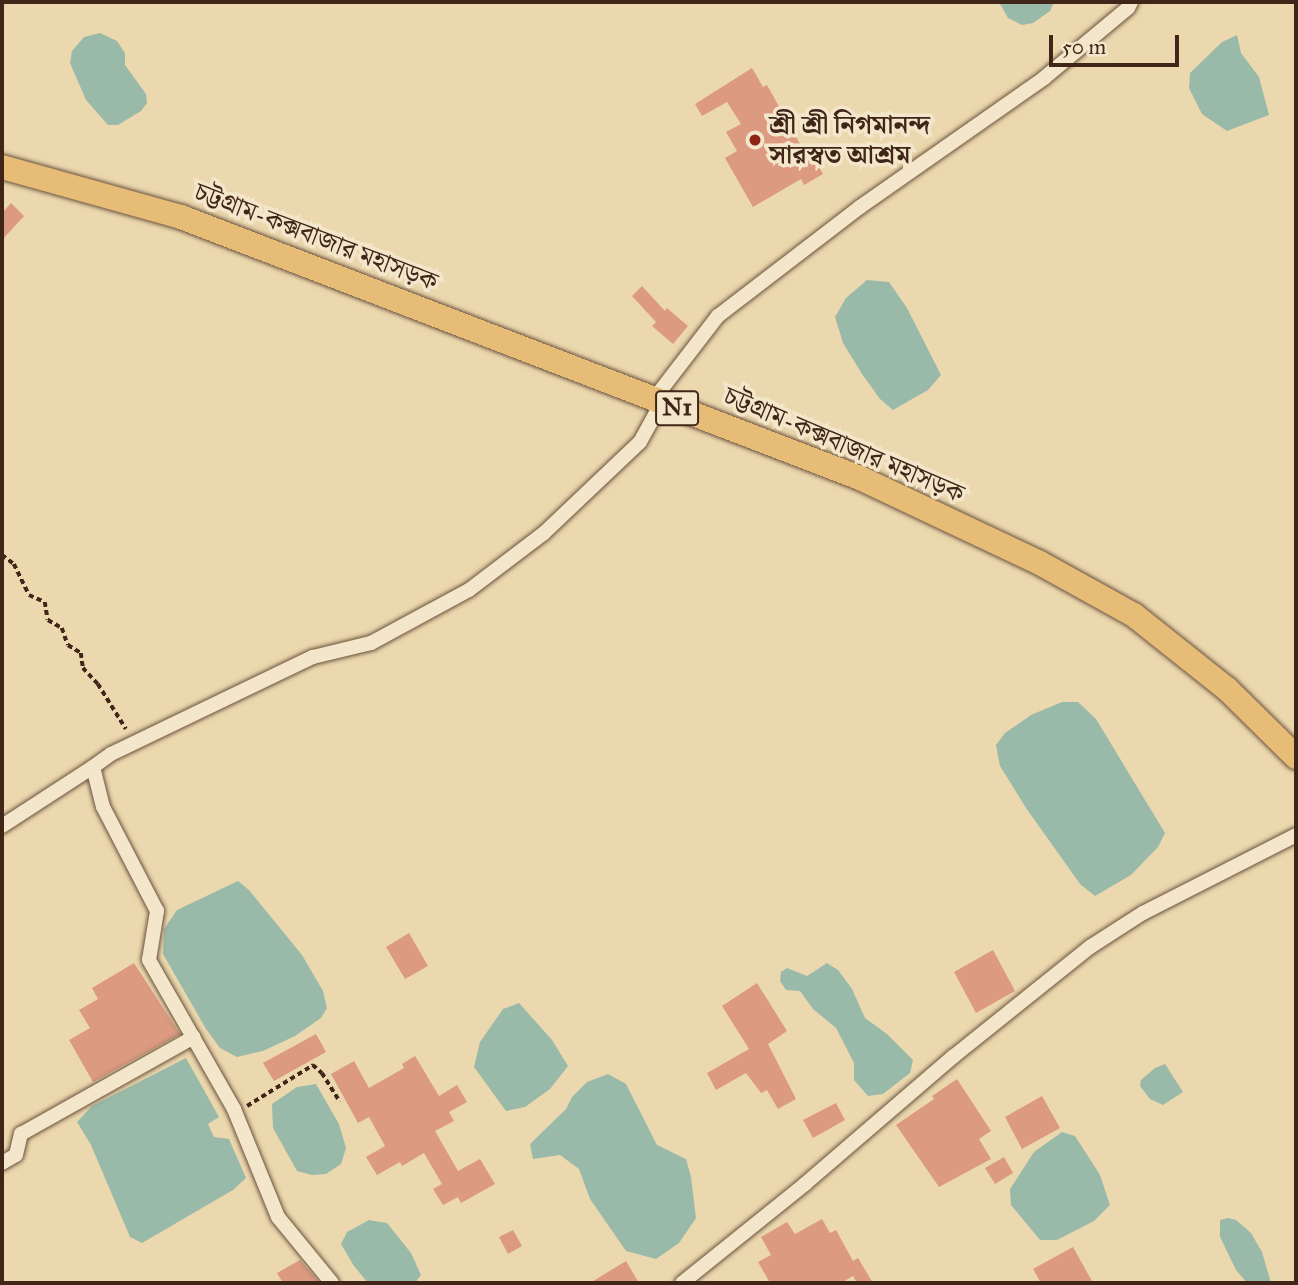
<!DOCTYPE html>
<html>
<head>
<meta charset="utf-8">
<style>
	body { margin:0 }
	#map { position:relative; width:1298px; height:1285px; overflow:hidden; background:#ecd8ae; font-family:"IM FELL Great Primer","Noto Serif Bengali",serif }
	div>[style] { position:absolute }
	.water>* { inset:0; background:#99baa8 }
	.building>* { inset:0; background:#dc9a81 }
	.path>* { height:3.5px; margin-top:-1.75px; transform-origin:0; background:repeating-linear-gradient(90deg,#402618 0 5px,transparent 0 8.5px) }
	.roads { filter:drop-shadow(0 0 2px #6b523e) drop-shadow(0 0 2px #6b523e) }
	.street>* { height:14px; margin:-7px; padding:0 7px; transform-origin:7px; border-radius:7px; background:#f3e6ca }
	.highway>* { height:24px; margin:-12px; padding:0 12px; transform-origin:12px; border-radius:12px; background:#e6bc77 }
	.dots>* { width:19px; height:19px; translate:-50% -50%; box-sizing:border-box; border:4px solid #f3e6ca; border-radius:50% }
	span { translate:-50% -50%; white-space:nowrap; text-align:center; line-height:1.15; -webkit-text-stroke:7px #f3e6ca; paint-order:stroke }
	.shield-label span { padding:2px 5px; background:#f3e6ca; border:2px solid; border-radius:5px; -webkit-text-stroke-width:0 }
	.shield-label { font-size:24px; color:#402618; font-weight:700 }
	.poi-label { font-size:26px; color:#402618; font-weight:700 }
	.left { translate:0 -50%; text-align:left }
	.street-label { font-size:26px; color:#402618 }
	.frame { position:absolute; inset:0; border:4px solid #402618; pointer-events:none }
	.scale { position:absolute; left:1049px; top:35px; width:130px; height:32px; box-sizing:border-box; border:4px solid #402618; border-top:0; padding-left:9px; font-size:21px; line-height:24px; white-space:nowrap; color:#402618; -webkit-text-stroke:5px #f3e6ca; paint-order:stroke }
</style>
</head>
<body>
<div id="map">
	<div class="water">
		<div style="clip-path:polygon(999px 2px,1054px 2px,1050px 11px,1033px 23px,1022px 25px,1008px 18px)"></div>
		<div style="clip-path:polygon(100px 33px,117px 41px,125px 53px,125px 65px,146px 94px,147px 103px,141px 111px,118px 125px,108px 125px,86px 100px,70px 63px,72px 51px,84px 37px)"></div>
		<div style="clip-path:polygon(1237px 35px,1241px 53px,1259px 77px,1269px 115px,1227px 131px,1202px 114px,1189px 88px,1190px 73px,1222px 42px)"></div>
		<div style="clip-path:polygon(867px 280px,889px 282px,907px 308px,941px 375px,928px 390px,893px 410px,880px 399px,862px 374px,843px 343px,835px 317px,846px 298px)"></div>
		<div style="clip-path:polygon(1062px 702px,1078px 702px,1096px 719px,1165px 833px,1158px 847px,1131px 875px,1095px 896px,1080px 884px,1026px 808px,1000px 766px,996px 745px,1005px 733px,1031px 715px)"></div>
		<div style="clip-path:polygon(238px 881px,249px 890px,302px 955px,323px 991px,327px 1008px,321px 1018px,295px 1036px,263px 1051px,237px 1057px,220px 1048px,206px 1029px,163px 954px,164px 929px,177px 910px)"></div>
		<div style="clip-path:polygon(827px 963px,838px 970px,852px 989px,865px 1018px,887px 1034px,913px 1060px,910px 1073px,883px 1094px,868px 1096px,854px 1080px,854px 1063px,836px 1028px,813px 1009px,800px 991px,786px 990px,780px 981px,781px 972px,787px 968px,807px 976px)"></div>
		<div style="clip-path:polygon(519px 1003px,552px 1040px,568px 1066px,550px 1089px,525px 1107px,506px 1111px,474px 1067px,480px 1042px,503px 1009px)"></div>
		<div style="clip-path:polygon(186px 1058px,219px 1117px,208px 1124px,214px 1137px,229px 1139px,246px 1178px,233px 1190px,142px 1243px,130px 1237px,91px 1145px,77px 1122px,92px 1106px)"></div>
		<div style="clip-path:polygon(1165px 1064px,1183px 1092px,1163px 1105px,1150px 1099px,1140px 1086px,1141px 1080px,1155px 1068px)"></div>
		<div style="clip-path:polygon(608px 1074px,626px 1084px,657px 1145px,686px 1159px,691px 1177px,696px 1218px,679px 1243px,656px 1259px,626px 1251px,590px 1199px,579px 1169px,560px 1155px,533px 1159px,530px 1144px,566px 1109px,572px 1097px,587px 1082px)"></div>
		<div style="clip-path:polygon(316px 1084px,339px 1124px,346px 1148px,341px 1164px,326px 1174px,312px 1175px,297px 1171px,273px 1128px,272px 1104px,297px 1087px)"></div>
		<div style="clip-path:polygon(1062px 1132px,1075px 1136px,1100px 1175px,1110px 1205px,1094px 1221px,1057px 1240px,1040px 1240px,1011px 1205px,1010px 1189px,1034px 1152px)"></div>
		<div style="clip-path:polygon(1228px 1218px,1236px 1220px,1251px 1233px,1262px 1252px,1271px 1283px,1247px 1283px,1236px 1270px,1220px 1237px,1220px 1220px)"></div>
		<div style="clip-path:polygon(369px 1220px,387px 1223px,411px 1253px,421px 1275px,415px 1283px,368px 1283px,354px 1266px,341px 1244px,347px 1232px)"></div>
	</div>
	<div class="building">
		<div style="clip-path:polygon(752px 68px,763px 87px,767px 85px,808px 158px,812px 155px,823px 174px,804px 185px,801px 179px,753px 207px,725px 158px,737px 151px,726px 132px,741px 124px,727px 102px,702px 116px,695px 104px)"></div>
		<div style="clip-path:polygon(11px 203px,24px 216px,2px 240px,2px 213px)"></div>
		<div style="clip-path:polygon(642px 286px,665px 311px,667px 308px,688px 326px,673px 344px,652px 326px,656px 322px,632px 296px)"></div>
		<div style="clip-path:polygon(409px 933px,428px 966px,405px 979px,386px 947px)"></div>
		<div style="clip-path:polygon(993px 950px,1015px 991px,976px 1013px,954px 972px)"></div>
		<div style="clip-path:polygon(134px 963px,180px 1034px,93px 1082px,69px 1040px,90px 1028px,79px 1010px,98px 999px,92px 988px)"></div>
		<div style="clip-path:polygon(757px 983px,787px 1031px,768px 1044px,796px 1099px,778px 1109px,767px 1090px,761px 1093px,746px 1073px,716px 1090px,707px 1073px,749px 1049px,722px 1006px)"></div>
		<div style="clip-path:polygon(316px 1034px,326px 1052px,274px 1081px,263px 1063px)"></div>
		<div style="clip-path:polygon(415px 1056px,439px 1096px,457px 1085px,467px 1102px,449px 1112px,454px 1121px,435px 1131px,458px 1171px,480px 1159px,495px 1184px,461px 1203px,458px 1197px,443px 1205px,433px 1189px,442px 1184px,424px 1153px,402px 1166px,400px 1162px,377px 1175px,366px 1157px,385px 1146px,369px 1117px,358px 1123px,331px 1074px,354px 1061px,369px 1088px,404px 1068px,402px 1064px)"></div>
		<div style="clip-path:polygon(957px 1079px,991px 1131px,979px 1139px,991px 1159px,939px 1187px,896px 1125px,934px 1099px,932px 1096px)"></div>
		<div style="clip-path:polygon(1042px 1096px,1060px 1128px,1022px 1149px,1005px 1117px)"></div>
		<div style="clip-path:polygon(836px 1103px,845px 1120px,813px 1138px,803px 1120px)"></div>
		<div style="clip-path:polygon(1004px 1157px,1013px 1173px,995px 1184px,985px 1168px)"></div>
		<div style="clip-path:polygon(822px 1219px,830px 1233px,836px 1230px,853px 1261px,858px 1258px,873px 1283px,857px 1283px,853px 1276px,841px 1283px,770px 1283px,758px 1262px,771px 1255px,761px 1237px,787px 1222px,795px 1234px)"></div>
		<div style="clip-path:polygon(513px 1230px,522px 1246px,508px 1254px,499px 1237px)"></div>
		<div style="clip-path:polygon(1073px 1247px,1093px 1283px,1041px 1283px,1033px 1269px)"></div>
		<div style="clip-path:polygon(300px 1260px,319px 1282px,320px 1283px,283px 1283px,277px 1273px)"></div>
		<div style="clip-path:polygon(626px 1261px,639px 1283px,590px 1283px)"></div>
	</div>
	<div class="path">
		<div style="left:2px;top:555px;width:15px;rotate:37deg"></div>
		<div style="left:14px;top:564px;width:34px;rotate:64deg"></div>
		<div style="left:29px;top:595px;width:17px;rotate:24deg"></div>
		<div style="left:45px;top:602px;width:18px;rotate:81deg"></div>
		<div style="left:48px;top:620px;width:16px;rotate:30deg"></div>
		<div style="left:62px;top:628px;width:18px;rotate:71deg"></div>
		<div style="left:68px;top:645px;width:15px;rotate:32deg"></div>
		<div style="left:81px;top:653px;width:15px;rotate:82deg"></div>
		<div style="left:83px;top:668px;width:22px;rotate:47deg"></div>
		<div style="left:98px;top:684px;width:53px;rotate:58.1deg"></div>
		<div style="left:247px;top:1106px;width:78px;rotate:-31.8deg"></div>
		<div style="left:313px;top:1065px;width:12px;rotate:42deg"></div>
		<div style="left:322px;top:1073px;width:34px;rotate:58deg"></div>
	</div>
	<div class="roads">
		<div class="street">
			<div style="left:654px;top:399px;width:105px;rotate:-52.4deg"></div>
			<div style="left:718px;top:316px;width:179px;rotate:-37.5deg"></div>
			<div style="left:860px;top:207px;width:225px;rotate:-35deg"></div>
			<div style="left:1044px;top:78px;width:109px;rotate:-39.8deg"></div>
			<div style="left:1128px;top:8px;width:7px;rotate:-63deg"></div>
			<div style="left:2px;top:826px;width:108px;rotate:-33deg"></div>
			<div style="left:2px;top:1163px;width:16px;rotate:-30deg"></div>
			<div style="left:16px;top:1155px;width:22px;rotate:-77deg"></div>
			<div style="left:21px;top:1134px;width:198px;rotate:-29.3deg"></div>
			<div style="left:332px;top:1283px;width:85px;rotate:-129.3deg"></div>
			<div style="left:278px;top:1217px;width:117px;rotate:-112.2deg"></div>
			<div style="left:234px;top:1109px;width:172px;rotate:-119.7deg"></div>
			<div style="left:149px;top:960px;width:50px;rotate:-80.7deg"></div>
			<div style="left:157px;top:911px;width:117px;rotate:-117.4deg"></div>
			<div style="left:103px;top:807px;width:41px;rotate:-104deg"></div>
			<div style="left:93px;top:767px;width:22px;rotate:-36deg"></div>
			<div style="left:111px;top:754px;width:224px;rotate:-25.7deg"></div>
			<div style="left:313px;top:657px;width:60px;rotate:-13.6deg"></div>
			<div style="left:371px;top:643px;width:111px;rotate:-28.4deg"></div>
			<div style="left:469px;top:590px;width:94px;rotate:-37.2deg"></div>
			<div style="left:544px;top:533px;width:132px;rotate:-43.5deg"></div>
			<div style="left:640px;top:442px;width:46px;rotate:-61.2deg"></div>
			<div style="left:682px;top:1283px;width:158px;rotate:-38.8deg"></div>
			<div style="left:805px;top:1184px;width:196px;rotate:-40.7deg"></div>
			<div style="left:954px;top:1056px;width:174px;rotate:-38.7deg"></div>
			<div style="left:1090px;top:947px;width:63px;rotate:-32.7deg"></div>
			<div style="left:1143px;top:913px;width:172px;rotate:-27deg"></div>
		</div>
		<div class="highway">
			<div style="left:2px;top:167px;width:186px;rotate:15.6deg"></div>
			<div style="left:181px;top:217px;width:727px;rotate:21.03deg"></div>
			<div style="left:860px;top:478px;width:199px;rotate:25.3deg"></div>
			<div style="left:1040px;top:563px;width:107px;rotate:29deg"></div>
			<div style="left:1134px;top:615px;width:119px;rotate:38.5deg"></div>
			<div style="left:1227px;top:689px;width:97px;rotate:44.6deg"></div>
		</div>
	</div>
	<div class="dots">
		<div style="left:755px;top:140px;background:#8f2418"></div>
	</div>
	<div class="shield-label">
		<span style="left:677px;top:408px">N1</span>
	</div>
	<div class="poi-label">
		<span class="left" style="left:769px;top:140px">শ্রী শ্রী নিগমানন্দ<br>সারস্বত আশ্রম</span>
	</div>
	<div class="street-label">
		<span style="left:316px;top:237px;rotate:21deg">চট্টগ্রাম-কক্সবাজার মহাসড়ক</span>
		<span style="left:844px;top:445px;rotate:23deg">চট্টগ্রাম-কক্সবাজার মহাসড়ক</span>
	</div>
	<div class="frame"></div>
	<div class="scale">50 m</div>
</div>
</body>
</html>
